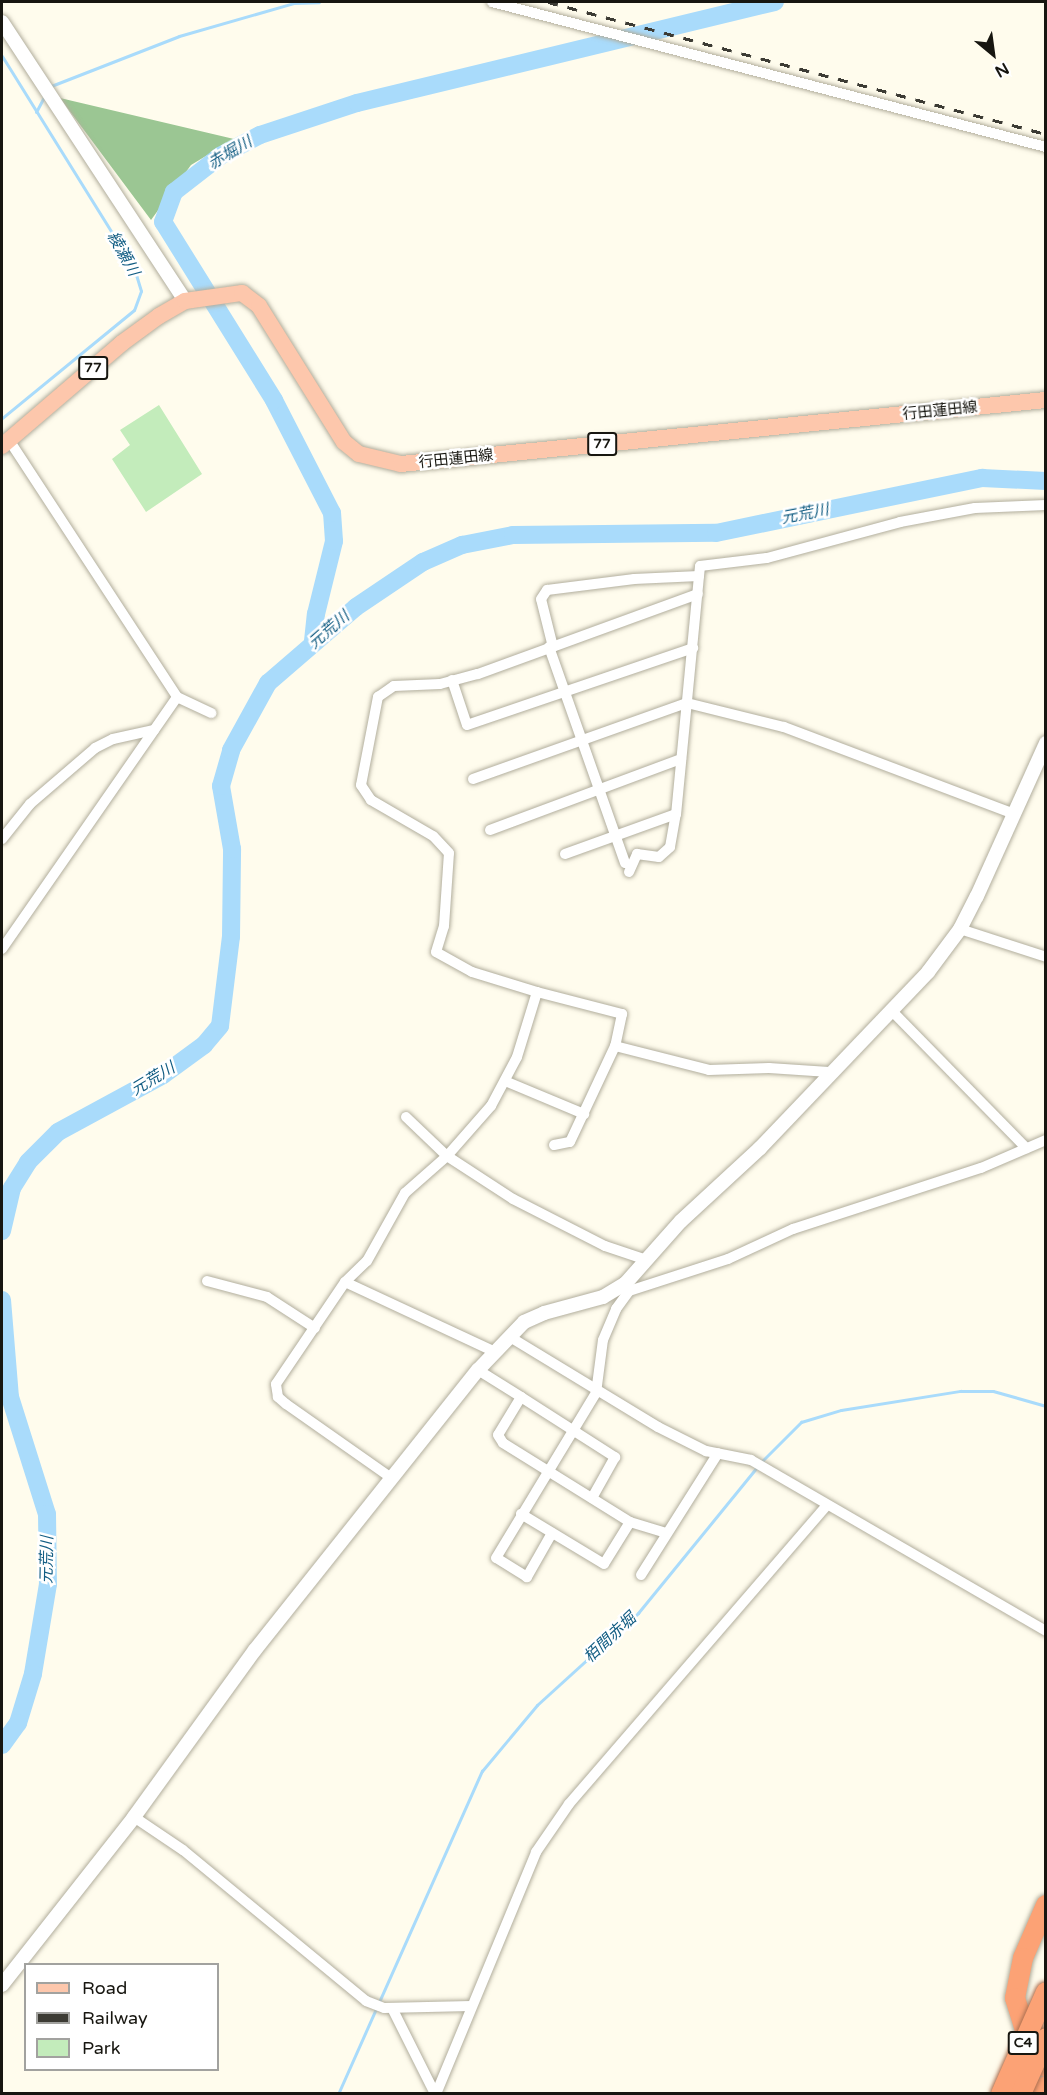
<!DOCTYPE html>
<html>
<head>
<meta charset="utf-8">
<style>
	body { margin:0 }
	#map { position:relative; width:1047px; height:2095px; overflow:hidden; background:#fffced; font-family:"Varela Round","Noto Sans JP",sans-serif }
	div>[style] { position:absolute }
	.green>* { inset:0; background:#c3ecbb }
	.forest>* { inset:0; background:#9bc693 }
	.stream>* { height:3px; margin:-1.5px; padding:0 1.5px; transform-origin:1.5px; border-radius:1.5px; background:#a9dbfb }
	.river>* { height:18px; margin:-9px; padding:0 9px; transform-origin:9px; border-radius:9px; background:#a9dbfb }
	.roads { filter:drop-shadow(0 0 2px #b2ae9d) drop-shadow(0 0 2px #b2ae9d) }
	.minor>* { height:10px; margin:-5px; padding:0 5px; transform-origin:5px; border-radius:5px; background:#fff }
	.tertiary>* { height:14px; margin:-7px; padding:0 7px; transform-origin:7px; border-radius:7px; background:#fff }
	.primary>* { height:16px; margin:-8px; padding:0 8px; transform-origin:8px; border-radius:8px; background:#fdc7ac }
	.motorway>* { height:20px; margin:-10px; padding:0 10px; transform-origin:10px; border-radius:10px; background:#fca275 }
	.rail>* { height:3px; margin-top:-1.5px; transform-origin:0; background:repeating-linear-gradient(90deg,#3c3b34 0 10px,transparent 0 20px) }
	.bridges { filter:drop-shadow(0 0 2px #ac7152) drop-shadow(0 0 2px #ac7152) }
	.motorway-bridge>* { height:20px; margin:-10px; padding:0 10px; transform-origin:10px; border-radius:10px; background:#fca275 }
	span { translate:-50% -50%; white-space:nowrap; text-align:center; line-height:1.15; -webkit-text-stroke:5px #fff; paint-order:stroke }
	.shield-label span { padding:2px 4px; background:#fff; border:2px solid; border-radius:4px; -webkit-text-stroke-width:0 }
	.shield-label { font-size:14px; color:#171610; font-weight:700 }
	.street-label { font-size:15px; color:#171610 }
	.water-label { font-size:16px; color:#125d83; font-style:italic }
	.frame { position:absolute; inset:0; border:3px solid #171610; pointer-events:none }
	.legend { position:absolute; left:24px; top:1963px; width:195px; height:108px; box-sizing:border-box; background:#fff; border:2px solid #a2a29f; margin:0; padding:8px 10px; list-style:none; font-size:18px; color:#171610 }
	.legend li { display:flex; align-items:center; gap:12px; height:30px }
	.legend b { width:30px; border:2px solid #a2a29f }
	.north { position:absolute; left:963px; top:24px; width:60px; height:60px; -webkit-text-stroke:4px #fff; paint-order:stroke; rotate:151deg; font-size:16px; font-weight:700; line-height:24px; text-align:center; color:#171610 }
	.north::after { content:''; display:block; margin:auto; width:21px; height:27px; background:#171610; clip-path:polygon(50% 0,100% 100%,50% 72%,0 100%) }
</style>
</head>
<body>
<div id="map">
	<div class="green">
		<div style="clip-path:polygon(159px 405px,202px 474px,146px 512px,112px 459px,130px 445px,120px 430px)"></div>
	</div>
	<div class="forest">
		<div style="clip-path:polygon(60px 98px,234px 139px,191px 165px,151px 220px)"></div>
	</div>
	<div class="stream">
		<div style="left:2px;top:56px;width:250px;rotate:58.1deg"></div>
		<div style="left:134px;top:268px;width:24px;rotate:73deg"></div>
		<div style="left:141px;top:291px;width:20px;rotate:110deg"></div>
		<div style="left:134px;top:310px;width:171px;rotate:140.7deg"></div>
		<div style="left:51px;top:86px;width:137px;rotate:-21.3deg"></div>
		<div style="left:179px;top:36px;width:120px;rotate:-16deg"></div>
		<div style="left:294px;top:3px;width:25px;rotate:-2deg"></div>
		<div style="left:36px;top:112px;width:17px;rotate:-62deg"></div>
		<div style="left:761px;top:1462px;width:57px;rotate:-45deg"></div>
		<div style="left:801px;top:1422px;width:42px;rotate:-16.7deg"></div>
		<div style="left:841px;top:1410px;width:121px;rotate:-9.1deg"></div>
		<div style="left:960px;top:1391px;width:33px"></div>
		<div style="left:993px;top:1391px;width:55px;rotate:15.8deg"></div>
		<div style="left:338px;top:2094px;width:354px;rotate:-66deg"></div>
		<div style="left:482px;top:1771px;width:86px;rotate:-50.2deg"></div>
		<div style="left:537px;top:1705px;width:137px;rotate:-42.3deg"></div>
		<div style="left:638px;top:1613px;width:188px;rotate:-50.8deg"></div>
	</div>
	<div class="river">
		<div style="left:313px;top:641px;width:27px;rotate:-84deg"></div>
		<div style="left:316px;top:614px;width:75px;rotate:-76.1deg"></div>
		<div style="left:334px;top:541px;width:28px;rotate:-94deg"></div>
		<div style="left:332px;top:513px;width:127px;rotate:-117.2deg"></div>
		<div style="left:274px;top:400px;width:210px;rotate:-121.9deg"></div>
		<div style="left:163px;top:222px;width:32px;rotate:-70deg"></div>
		<div style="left:174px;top:192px;width:58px;rotate:-38deg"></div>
		<div style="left:220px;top:156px;width:45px;rotate:-27.7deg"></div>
		<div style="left:260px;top:135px;width:102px;rotate:-18.3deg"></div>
		<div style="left:357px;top:103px;width:430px;rotate:-13.6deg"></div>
		<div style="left:2px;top:1231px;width:44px;rotate:-76.9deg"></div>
		<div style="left:12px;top:1188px;width:31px;rotate:-58deg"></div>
		<div style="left:28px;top:1162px;width:42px;rotate:-45deg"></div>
		<div style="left:58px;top:1132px;width:119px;rotate:-28.5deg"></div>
		<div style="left:163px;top:1075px;width:51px;rotate:-36.2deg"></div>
		<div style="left:204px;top:1045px;width:25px;rotate:-50deg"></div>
		<div style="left:220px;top:1026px;width:90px;rotate:-83deg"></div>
		<div style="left:231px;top:937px;width:88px;rotate:-89.3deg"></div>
		<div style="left:232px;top:849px;width:64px;rotate:-99.9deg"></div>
		<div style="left:221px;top:786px;width:37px;rotate:-74deg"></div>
		<div style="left:231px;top:750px;width:77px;rotate:-61.1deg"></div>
		<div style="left:268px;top:683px;width:116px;rotate:-40.8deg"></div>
		<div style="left:356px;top:607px;width:81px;rotate:-33.9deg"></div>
		<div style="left:423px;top:562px;width:43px;rotate:-23.6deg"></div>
		<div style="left:462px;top:545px;width:52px;rotate:-11.1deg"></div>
		<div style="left:513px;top:535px;width:203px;rotate:-0.6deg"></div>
		<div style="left:716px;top:533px;width:272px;rotate:-11.7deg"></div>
		<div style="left:982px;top:478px;width:64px;rotate:2.7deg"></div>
		<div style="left:2px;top:1300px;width:97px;rotate:85.3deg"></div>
		<div style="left:10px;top:1397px;width:123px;rotate:72.5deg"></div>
		<div style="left:47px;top:1514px;width:70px;rotate:89.2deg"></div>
		<div style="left:48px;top:1584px;width:91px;rotate:99.5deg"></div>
		<div style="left:33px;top:1674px;width:51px;rotate:107deg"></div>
		<div style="left:18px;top:1723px;width:27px;rotate:126deg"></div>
	</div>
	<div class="roads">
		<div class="minor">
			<div style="left:492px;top:2px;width:573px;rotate:14.67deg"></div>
			<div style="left:9px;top:440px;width:307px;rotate:56.8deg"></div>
			<div style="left:177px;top:697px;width:38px;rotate:25deg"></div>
			<div style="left:699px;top:576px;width:10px;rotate:-84deg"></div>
			<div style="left:700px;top:566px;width:67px;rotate:-6.8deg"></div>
			<div style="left:767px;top:558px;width:138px;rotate:-15.1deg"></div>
			<div style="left:900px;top:522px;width:76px;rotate:-10.6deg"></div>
			<div style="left:975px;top:508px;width:71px;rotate:-2.4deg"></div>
			<div style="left:549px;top:647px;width:229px;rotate:70.6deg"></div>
			<div style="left:553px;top:647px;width:49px;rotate:-104deg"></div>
			<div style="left:541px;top:599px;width:11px;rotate:-56deg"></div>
			<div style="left:547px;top:590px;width:88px;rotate:-7.2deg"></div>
			<div style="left:634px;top:579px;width:65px;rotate:-2.6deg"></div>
			<div style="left:699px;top:576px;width:239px;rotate:95.5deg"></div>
			<div style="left:676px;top:814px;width:118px;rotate:160.2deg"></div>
			<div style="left:452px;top:680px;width:47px;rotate:71.6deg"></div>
			<div style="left:467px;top:725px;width:239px;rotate:-18.8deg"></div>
			<div style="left:473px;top:779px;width:227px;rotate:-19.6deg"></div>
			<div style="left:687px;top:703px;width:100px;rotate:13.9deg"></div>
			<div style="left:784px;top:727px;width:244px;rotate:20.7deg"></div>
			<div style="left:490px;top:830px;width:204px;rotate:-20.4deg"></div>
			<div style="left:2px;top:839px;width:45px;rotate:-51.3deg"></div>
			<div style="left:30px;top:804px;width:86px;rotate:-40.7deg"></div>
			<div style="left:95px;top:748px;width:20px;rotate:-27deg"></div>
			<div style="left:113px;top:739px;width:42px;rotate:-12.4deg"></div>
			<div style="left:629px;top:872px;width:20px;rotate:-66deg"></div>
			<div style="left:637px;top:854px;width:22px;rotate:8deg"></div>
			<div style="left:659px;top:857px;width:15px;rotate:-42deg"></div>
			<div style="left:670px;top:847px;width:34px;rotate:-80deg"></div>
			<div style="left:960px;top:929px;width:90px;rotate:18deg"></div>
			<div style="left:2px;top:949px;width:307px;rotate:-55.2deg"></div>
			<div style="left:537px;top:992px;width:68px;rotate:-162.9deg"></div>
			<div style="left:472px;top:972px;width:41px;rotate:-150.9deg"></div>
			<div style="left:436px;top:952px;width:27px;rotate:-73deg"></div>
			<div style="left:444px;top:926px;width:73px;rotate:-86.1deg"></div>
			<div style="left:449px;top:853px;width:23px;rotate:-133deg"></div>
			<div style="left:433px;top:836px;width:72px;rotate:-149.9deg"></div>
			<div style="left:371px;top:800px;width:18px;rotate:-124deg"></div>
			<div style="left:361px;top:785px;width:90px;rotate:-79.1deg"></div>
			<div style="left:378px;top:697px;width:19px;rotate:-35deg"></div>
			<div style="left:394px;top:686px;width:46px;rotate:-2.5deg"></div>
			<div style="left:440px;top:684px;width:39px;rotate:-15deg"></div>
			<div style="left:478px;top:674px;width:234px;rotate:-20deg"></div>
			<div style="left:892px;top:1011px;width:192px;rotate:45.6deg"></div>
			<div style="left:505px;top:1081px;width:86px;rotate:22.7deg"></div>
			<div style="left:406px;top:1117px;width:57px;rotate:43.6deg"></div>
			<div style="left:447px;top:1156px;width:79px;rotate:33.1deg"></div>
			<div style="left:513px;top:1199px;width:103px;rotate:27.1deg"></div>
			<div style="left:605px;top:1246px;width:44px;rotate:18.4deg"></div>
			<div style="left:554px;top:1145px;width:16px;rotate:-11deg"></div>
			<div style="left:570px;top:1142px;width:106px;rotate:-64.9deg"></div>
			<div style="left:207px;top:1281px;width:62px;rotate:14.9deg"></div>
			<div style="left:267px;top:1297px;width:57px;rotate:32.9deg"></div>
			<div style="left:345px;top:1282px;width:166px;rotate:25deg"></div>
			<div style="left:625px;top:1284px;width:8px;rotate:60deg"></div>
			<div style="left:629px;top:1291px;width:104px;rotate:-17.9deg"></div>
			<div style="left:728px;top:1259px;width:72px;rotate:-24.8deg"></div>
			<div style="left:793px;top:1229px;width:198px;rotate:-18deg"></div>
			<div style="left:981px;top:1168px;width:71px;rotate:-23.3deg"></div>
			<div style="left:510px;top:1337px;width:173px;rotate:31.3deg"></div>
			<div style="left:658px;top:1427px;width:54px;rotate:26.6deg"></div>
			<div style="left:706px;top:1451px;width:46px;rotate:11.3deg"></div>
			<div style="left:751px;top:1460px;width:341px;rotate:30.1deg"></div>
			<div style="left:478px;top:1370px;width:51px;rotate:32.1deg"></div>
			<div style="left:521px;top:1397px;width:44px;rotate:121.2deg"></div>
			<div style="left:498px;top:1435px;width:9px;rotate:58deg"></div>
			<div style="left:503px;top:1443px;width:150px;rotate:31.9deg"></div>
			<div style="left:630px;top:1522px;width:49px;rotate:121.8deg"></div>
			<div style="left:604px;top:1564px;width:97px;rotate:-148.9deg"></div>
			<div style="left:521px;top:1397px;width:112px;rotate:32.6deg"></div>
			<div style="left:615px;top:1457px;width:47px;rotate:119.3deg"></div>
			<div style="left:390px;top:1477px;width:127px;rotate:-144.9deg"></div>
			<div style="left:286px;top:1404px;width:11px;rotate:-139deg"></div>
			<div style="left:278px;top:1397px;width:13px;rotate:-99deg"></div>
			<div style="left:276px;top:1384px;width:123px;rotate:-55.9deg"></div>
			<div style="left:345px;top:1282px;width:30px;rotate:-44deg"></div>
			<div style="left:367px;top:1261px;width:78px;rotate:-60.8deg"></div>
			<div style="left:405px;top:1193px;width:56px;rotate:-41.4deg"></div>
			<div style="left:447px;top:1156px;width:67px;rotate:-48.7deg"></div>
			<div style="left:491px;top:1106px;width:55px;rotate:-62deg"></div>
			<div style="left:517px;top:1057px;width:68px;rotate:-72.9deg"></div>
			<div style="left:537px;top:992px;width:88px;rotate:14.5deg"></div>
			<div style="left:622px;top:1014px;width:33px;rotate:102deg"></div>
			<div style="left:615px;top:1046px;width:97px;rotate:14.3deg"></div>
			<div style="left:709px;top:1070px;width:60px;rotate:-1.9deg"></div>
			<div style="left:769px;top:1068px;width:60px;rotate:3.8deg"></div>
			<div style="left:630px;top:1522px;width:37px;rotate:17deg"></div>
			<div style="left:552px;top:1533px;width:51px;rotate:119.6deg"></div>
			<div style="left:527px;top:1577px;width:36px;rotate:-148deg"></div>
			<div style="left:496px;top:1558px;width:193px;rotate:-58.8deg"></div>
			<div style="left:596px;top:1393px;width:53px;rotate:-82.5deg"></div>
			<div style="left:603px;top:1340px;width:34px;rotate:-67deg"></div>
			<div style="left:616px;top:1309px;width:22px;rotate:-54deg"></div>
			<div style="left:641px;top:1575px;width:144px;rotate:-57.7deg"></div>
			<div style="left:134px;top:1817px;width:59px;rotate:34deg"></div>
			<div style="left:183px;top:1850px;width:237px;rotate:39.5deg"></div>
			<div style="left:366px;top:2001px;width:19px;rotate:21deg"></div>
			<div style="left:384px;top:2008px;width:87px;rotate:-1.3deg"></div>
			<div style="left:392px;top:2008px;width:96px;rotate:63.4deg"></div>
			<div style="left:436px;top:2094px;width:262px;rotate:-67.5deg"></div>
			<div style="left:536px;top:1852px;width:58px;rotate:-55.5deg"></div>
			<div style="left:569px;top:1804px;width:394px;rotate:-49.2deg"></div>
		</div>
		<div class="tertiary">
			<div style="left:2px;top:22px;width:334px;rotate:56.7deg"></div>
			<div style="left:2px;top:1985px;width:214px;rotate:-51.8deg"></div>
			<div style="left:134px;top:1817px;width:206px;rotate:-54.1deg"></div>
			<div style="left:255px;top:1650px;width:358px;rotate:-51.5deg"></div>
			<div style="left:478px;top:1370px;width:66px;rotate:-46.2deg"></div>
			<div style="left:524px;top:1322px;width:22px;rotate:-24deg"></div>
			<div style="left:544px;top:1313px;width:61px;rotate:-15.2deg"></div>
			<div style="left:603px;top:1297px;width:26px;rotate:-31deg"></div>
			<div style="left:625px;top:1284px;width:84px;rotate:-48.4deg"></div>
			<div style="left:681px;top:1221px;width:108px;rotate:-42.7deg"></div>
			<div style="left:760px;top:1148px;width:243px;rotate:-46.3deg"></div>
			<div style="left:928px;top:972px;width:54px;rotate:-53.3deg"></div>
			<div style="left:960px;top:929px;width:37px;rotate:-63deg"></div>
			<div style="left:977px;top:896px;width:168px;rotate:-65.7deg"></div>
		</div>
		<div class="primary">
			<div style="left:2px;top:446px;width:158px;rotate:-40.6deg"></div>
			<div style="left:122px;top:343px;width:46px;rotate:-36.1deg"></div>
			<div style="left:159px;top:316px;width:30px;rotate:-30deg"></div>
			<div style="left:185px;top:301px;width:58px;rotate:-8deg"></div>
			<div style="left:242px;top:293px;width:21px;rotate:37deg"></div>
			<div style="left:259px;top:306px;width:160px;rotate:58deg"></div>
			<div style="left:344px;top:442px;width:19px;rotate:39deg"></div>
			<div style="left:359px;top:454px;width:43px;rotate:13.4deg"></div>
			<div style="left:401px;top:464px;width:648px;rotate:-5.67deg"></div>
		</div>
		<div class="motorway">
			<div style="left:1046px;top:1905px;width:58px;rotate:113.5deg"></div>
			<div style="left:1023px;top:1958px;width:41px;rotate:101.3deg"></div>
			<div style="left:1015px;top:1998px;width:47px;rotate:72.7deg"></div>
			<div style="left:1029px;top:2043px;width:29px;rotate:55deg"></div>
			<div style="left:1042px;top:2094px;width:9px;rotate:-63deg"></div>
		</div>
	</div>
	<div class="rail">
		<div style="left:548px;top:2px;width:515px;rotate:14.85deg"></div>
	</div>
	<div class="bridges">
		<div class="motorway-bridge">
			<div style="left:1001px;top:2094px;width:111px;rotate:-66.2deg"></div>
			<div style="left:1021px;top:2094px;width:61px;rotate:-65.9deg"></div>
		</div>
	</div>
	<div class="shield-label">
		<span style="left:93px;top:368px">77</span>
		<span style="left:602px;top:444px">77</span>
		<span style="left:1023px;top:2043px">C4</span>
	</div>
	<div class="street-label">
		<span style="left:940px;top:411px;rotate:-6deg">行田蓮田線</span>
		<span style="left:456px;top:459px;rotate:-6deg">行田蓮田線</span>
	</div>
	<div class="water-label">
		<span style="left:230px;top:153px;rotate:-31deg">赤堀川</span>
		<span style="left:123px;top:254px;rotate:61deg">綾瀬川</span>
		<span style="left:805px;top:514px;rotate:-11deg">元荒川</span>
		<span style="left:329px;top:630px;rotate:-41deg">元荒川</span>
		<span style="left:153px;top:1079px;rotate:-31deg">元荒川</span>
		<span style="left:47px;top:1560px;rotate:-89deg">元荒川</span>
		<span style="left:610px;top:1638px;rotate:-43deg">栢間赤堀</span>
	</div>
	<div class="frame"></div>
	<ul class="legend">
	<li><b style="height:8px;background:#fdc7ac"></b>Road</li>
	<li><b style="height:8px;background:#3c3b34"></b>Railway</li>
	<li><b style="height:16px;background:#c3ecbb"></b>Park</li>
	</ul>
	<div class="north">N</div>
</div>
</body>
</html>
